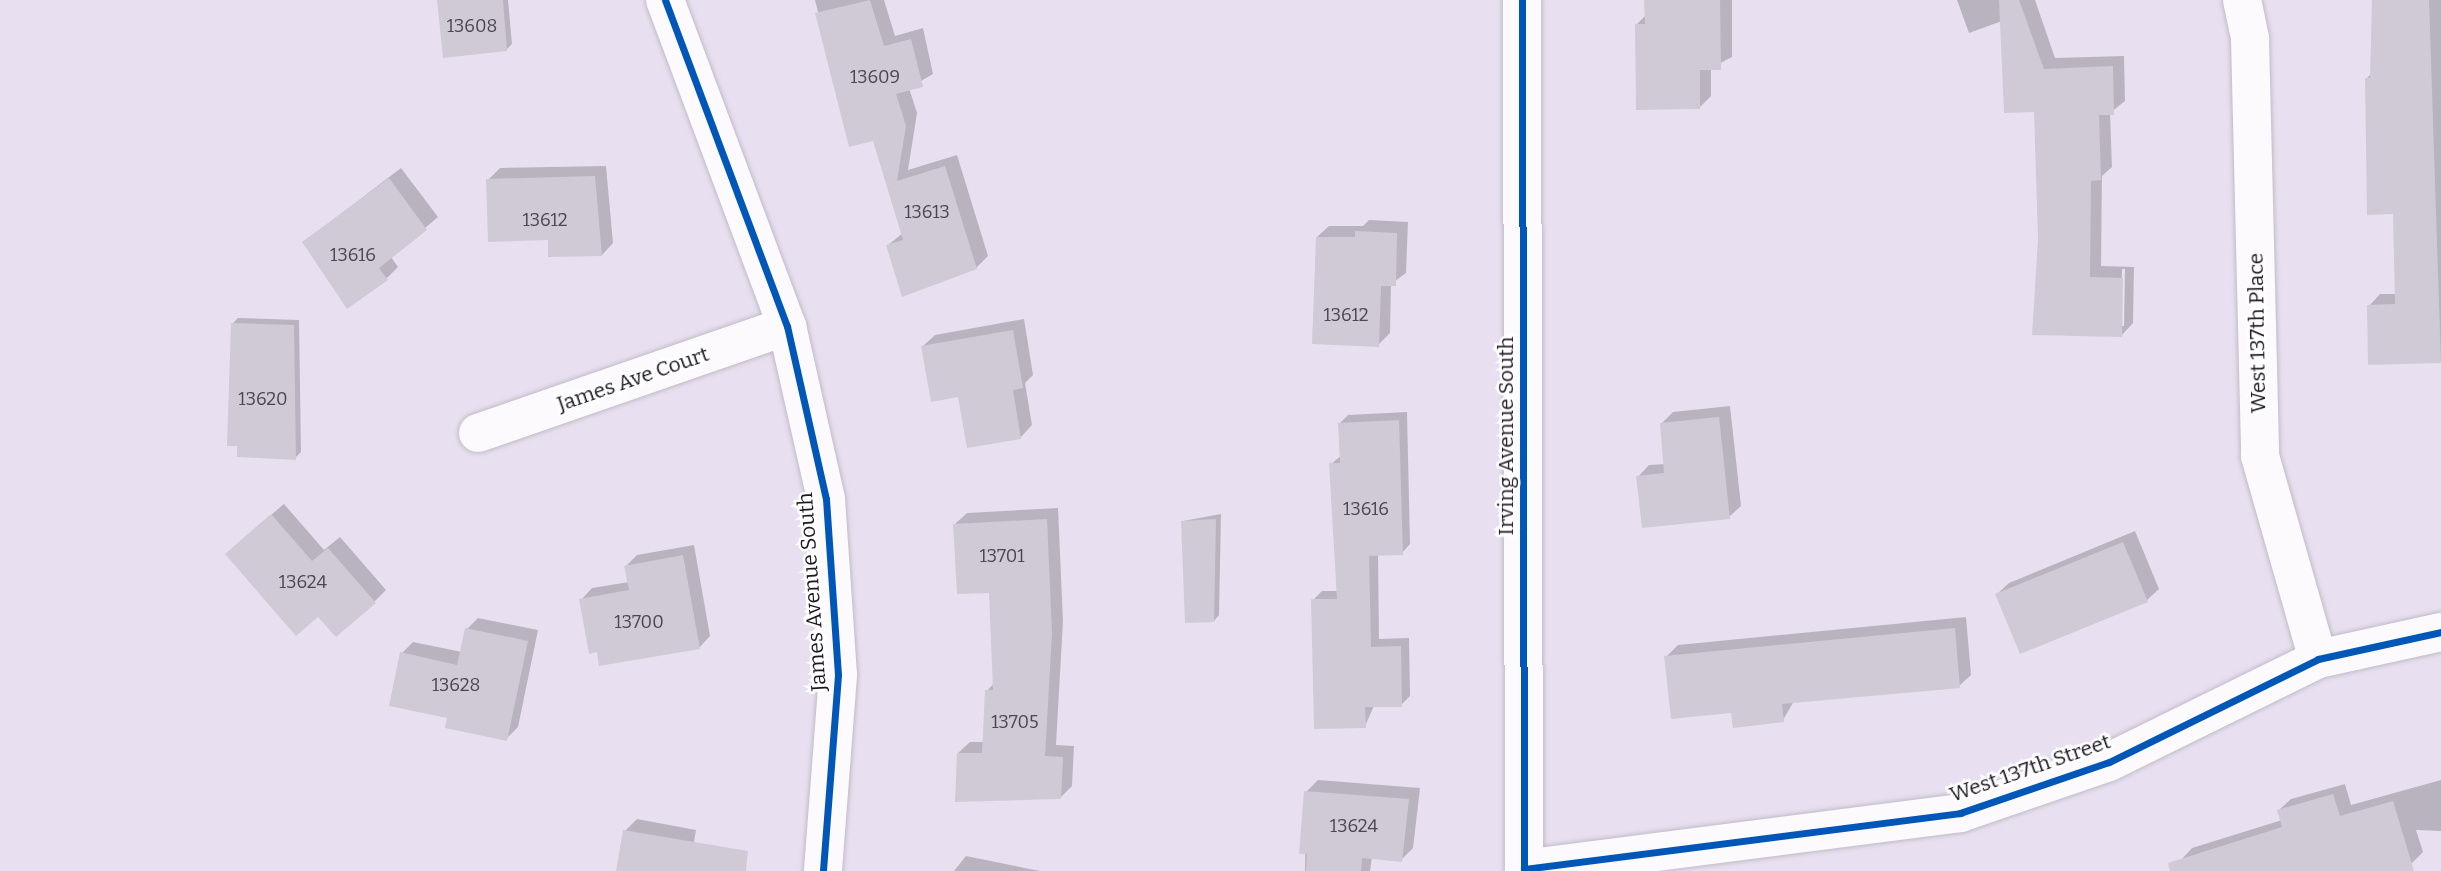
<!DOCTYPE html>
<html>
<head>
<meta charset="utf-8">
<style>
	body { margin:0 }
	#map { position:relative; width:2441px; height:871px; overflow:hidden; background:#e8e0f0; font-family:Bitter,serif }
	div>[style] { position:absolute }
	.shadow>* { inset:0; background:#0003 }
	.building>* { inset:0; background:#d0cad6 }
	.roads { filter:drop-shadow(0 0 2px #c1bbc7) drop-shadow(0 0 2px #c1bbc7) }
	.minor>* { height:38px; margin:-19px; padding:0 19px; transform-origin:19px; border-radius:19px; background:#fcfafd }
	.cycleway>* { height:7px; margin:-3.5px; padding:0 3.5px; transform-origin:3.5px; border-radius:3.5px; background:#0057b8 }
	span { translate:-50% -50%; white-space:nowrap; text-align:center; line-height:1.15; -webkit-text-stroke:5px #fff; paint-order:stroke }
	.number-label { font-size:18px; color:#4b4650 }
	.number-label span { -webkit-text-stroke-width:0 }
	.street-label { font-size:21px; color:#1c1721 }
</style>
</head>
<body>
<div id="map">
	<div class="shadow">
		<div style="clip-path:polygon(439px 0,508px 0,512px 44px,506px 50px)"></div>
		<div style="clip-path:polygon(815px 0,884px 0,895px 36px,923px 28px,933px 74px,909px 88px,917px 113px,908px 170px,957px 155px,988px 256px,976px 268px,888px 245px,903px 233px,875px 139px,850px 145px)"></div>
		<div style="clip-path:polygon(1646px 0,1732px 0,1732px 57px,1711px 68px,1711px 96px,1699px 108px,1637px 24px,1646px 15px)"></div>
		<div style="clip-path:polygon(evenodd,1957px 0,2035px 0,2055px 58px,2124px 56px,2125px 101px,2110px 113px,2112px 167px,2102px 176px,2101px 266px,2134px 267px,2133px 323px,2122px 335px,2039px 239px,2035px 110px,2002px 21px,1969px 33px,1957px 0,2122px 269px,2125px 269px,2124px 326px,2121px 326px,2122px 269px)"></div>
		<div style="clip-path:polygon(2374px 0,2441px 0,2441px 361px,2370px 363px,2369px 306px,2380px 294px,2397px 294px,2395px 212px,2367px 78px,2372px 73px)"></div>
		<div style="clip-path:polygon(606px 166px,613px 243px,602px 255px,550px 239px,488px 180px,500px 168px)"></div>
		<div style="clip-path:polygon(401px 168px,438px 217px,391px 257px,398px 267px,387px 278px,304px 242px)"></div>
		<div style="clip-path:polygon(1369px 220px,1408px 222px,1406px 273px,1391px 284px,1390px 333px,1378px 345px,1317px 237px,1329px 226px,1363px 226px)"></div>
		<div style="clip-path:polygon(238px 318px,299px 320px,301px 452px,295px 458px,233px 323px)"></div>
		<div style="clip-path:polygon(1024px 319px,1033px 375px,1025px 383px,1032px 425px,1021px 437px,923px 346px,935px 335px)"></div>
		<div style="clip-path:polygon(1730px 406px,1741px 506px,1729px 517px,1638px 477px,1649px 465px,1665px 464px,1661px 424px,1673px 412px)"></div>
		<div style="clip-path:polygon(1407px 412px,1410px 544px,1402px 553px,1378px 554px,1379px 639px,1409px 638px,1410px 696px,1401px 705px,1374px 706px,1365px 726px,1313px 600px,1322px 591px,1338px 591px,1331px 464px,1342px 455px,1339px 424px,1348px 415px)"></div>
		<div style="clip-path:polygon(284px 504px,324px 550px,340px 537px,386px 590px,375px 601px,319px 615px,239px 542px)"></div>
		<div style="clip-path:polygon(1058px 508px,1063px 621px,1056px 745px,1074px 746px,1072px 786px,1060px 798px,958px 753px,970px 742px,985px 742px,987px 691px,994px 683px,990px 591px,955px 524px,967px 513px)"></div>
		<div style="clip-path:polygon(1221px 514px,1219px 615px,1214px 621px,1183px 521px)"></div>
		<div style="clip-path:polygon(2135px 531px,2159px 589px,2147px 600px,1997px 594px,2009px 583px)"></div>
		<div style="clip-path:polygon(694px 545px,710px 636px,699px 648px,598px 650px,581px 600px,592px 588px,629px 582px,626px 566px,637px 555px)"></div>
		<div style="clip-path:polygon(1966px 617px,1971px 675px,1959px 686px,1794px 701px,1783px 720px,1666px 657px,1678px 645px)"></div>
		<div style="clip-path:polygon(478px 618px,538px 630px,518px 727px,506px 739px,449px 717px,402px 653px,413px 642px,462px 652px,467px 629px)"></div>
		<div style="clip-path:polygon(1318px 780px,1420px 788px,1413px 848px,1401px 860px,1372px 857px,1370px 871px,1305px 871px,1306px 792px)"></div>
		<div style="clip-path:polygon(2441px 780px,2441px 831px,2416px 830px,2423px 852px,2411px 864px,2388px 871px,2184px 871px,2181px 860px,2192px 848px,2282px 820px,2279px 810px,2291px 799px,2345px 784px,2351px 805px)"></div>
		<div style="clip-path:polygon(637px 819px,696px 830px,689px 871px,618px 871px,625px 831px)"></div>
		<div style="clip-path:polygon(966px 856px,1040px 871px,954px 871px)"></div>
	</div>
	<div class="building">
		<div style="clip-path:polygon(437px 0,503px 0,507px 51px,443px 58px)"></div>
		<div style="clip-path:polygon(870px 0,884px 46px,911px 39px,923px 87px,896px 94px,906px 126px,897px 181px,945px 166px,977px 269px,902px 297px,886px 245px,903px 240px,873px 141px,849px 147px,815px 13px)"></div>
		<div style="clip-path:polygon(1644px 0,1720px 0,1721px 70px,1700px 70px,1700px 109px,1636px 110px,1635px 24px,1645px 24px)"></div>
		<div style="clip-path:polygon(1999px 0,2019px 0,2044px 69px,2113px 66px,2114px 115px,2099px 115px,2101px 180px,2091px 181px,2090px 277px,2123px 278px,2122px 337px,2032px 335px,2038px 239px,2034px 112px,2004px 113px)"></div>
		<div style="clip-path:polygon(2372px 0,2429px 0,2441px 363px,2368px 365px,2367px 305px,2395px 304px,2393px 214px,2367px 215px,2365px 78px,2370px 78px)"></div>
		<div style="clip-path:polygon(595px 176px,602px 256px,548px 257px,548px 240px,488px 242px,486px 179px)"></div>
		<div style="clip-path:polygon(389px 178px,427px 230px,379px 268px,388px 280px,347px 309px,302px 242px)"></div>
		<div style="clip-path:polygon(1355px 231px,1397px 233px,1396px 286px,1381px 286px,1379px 347px,1312px 344px,1316px 237px,1355px 237px)"></div>
		<div style="clip-path:polygon(231px 323px,294px 325px,296px 460px,237px 457px,237px 446px,227px 446px)"></div>
		<div style="clip-path:polygon(1013px 330px,1023px 388px,1013px 390px,1021px 439px,967px 448px,958px 397px,931px 402px,921px 346px)"></div>
		<div style="clip-path:polygon(1719px 417px,1730px 519px,1642px 528px,1636px 476px,1664px 473px,1660px 423px)"></div>
		<div style="clip-path:polygon(1399px 420px,1403px 555px,1369px 556px,1371px 647px,1401px 646px,1402px 707px,1365px 707px,1366px 728px,1314px 729px,1311px 599px,1337px 599px,1329px 463px,1340px 463px,1338px 423px)"></div>
		<div style="clip-path:polygon(271px 514px,312px 561px,328px 548px,376px 603px,336px 637px,318px 617px,296px 636px,225px 554px)"></div>
		<div style="clip-path:polygon(1047px 519px,1052px 633px,1045px 756px,1063px 757px,1061px 799px,955px 802px,957px 753px,982px 753px,985px 690px,993px 690px,989px 593px,957px 594px,953px 524px)"></div>
		<div style="clip-path:polygon(1216px 519px,1214px 622px,1185px 623px,1181px 521px)"></div>
		<div style="clip-path:polygon(2123px 542px,2148px 602px,2020px 654px,1995px 594px)"></div>
		<div style="clip-path:polygon(683px 555px,700px 649px,599px 666px,597px 652px,589px 654px,579px 599px,629px 590px,624px 566px)"></div>
		<div style="clip-path:polygon(465px 628px,528px 641px,507px 741px,445px 728px,447px 718px,389px 706px,400px 652px,457px 665px)"></div>
		<div style="clip-path:polygon(1955px 628px,1960px 688px,1782px 704px,1784px 722px,1733px 728px,1731px 713px,1671px 719px,1664px 656px)"></div>
		<div style="clip-path:polygon(1304px 791px,1409px 799px,1402px 862px,1362px 858px,1361px 871px,1306px 871px,1307px 854px,1299px 854px)"></div>
		<div style="clip-path:polygon(2333px 794px,2340px 816px,2393px 801px,2414px 871px,2170px 871px,2168px 863px,2282px 827px,2277px 810px)"></div>
		<div style="clip-path:polygon(623px 830px,748px 851px,746px 871px,616px 871px)"></div>
	</div>
	<div class="roads">
		<div class="minor">
			<div style="left:665px;top:0;width:348px;rotate:69.5deg"></div>
			<div style="left:787px;top:326px;width:177px;rotate:77.3deg"></div>
			<div style="left:826px;top:499px;width:176px;rotate:86.1deg"></div>
			<div style="left:838px;top:675px;width:197px;rotate:94.4deg"></div>
			<div style="left:1522px;top:0;width:871px;rotate:89.87deg"></div>
			<div style="left:2242px;top:0;width:40px;rotate:78deg"></div>
			<div style="left:2250px;top:39px;width:417px;rotate:88.6deg"></div>
			<div style="left:2260px;top:456px;width:211px;rotate:74.1deg"></div>
			<div style="left:478px;top:433px;width:327px;rotate:-19.1deg"></div>
			<div style="left:1524px;top:869px;width:440px;rotate:-7.3deg"></div>
			<div style="left:1960px;top:813px;width:157px;rotate:-18.9deg"></div>
			<div style="left:2109px;top:762px;width:233px;rotate:-26.2deg"></div>
			<div style="left:2318px;top:659px;width:126px;rotate:-12.4deg"></div>
		</div>
	</div>
	<div class="cycleway">
		<div style="left:665px;top:0;width:348px;rotate:69.5deg"></div>
		<div style="left:787px;top:326px;width:177px;rotate:77.3deg"></div>
		<div style="left:826px;top:499px;width:176px;rotate:86.1deg"></div>
		<div style="left:838px;top:675px;width:197px;rotate:94.4deg"></div>
		<div style="left:1522px;top:0;width:871px;rotate:89.87deg"></div>
		<div style="left:1524px;top:869px;width:440px;rotate:-7.3deg"></div>
		<div style="left:1960px;top:813px;width:157px;rotate:-18.9deg"></div>
		<div style="left:2109px;top:762px;width:233px;rotate:-26.2deg"></div>
		<div style="left:2318px;top:659px;width:126px;rotate:-12.4deg"></div>
	</div>
	<div class="number-label">
		<span style="left:472px;top:26px">13608</span>
		<span style="left:875px;top:77px">13609</span>
		<span style="left:927px;top:212px">13613</span>
		<span style="left:545px;top:220px">13612</span>
		<span style="left:353px;top:255px">13616</span>
		<span style="left:1346px;top:315px">13612</span>
		<span style="left:263px;top:399px">13620</span>
		<span style="left:1366px;top:509px">13616</span>
		<span style="left:1002px;top:556px">13701</span>
		<span style="left:303px;top:582px">13624</span>
		<span style="left:639px;top:622px">13700</span>
		<span style="left:456px;top:685px">13628</span>
		<span style="left:1015px;top:722px">13705</span>
		<span style="left:1354px;top:826px">13624</span>
	</div>
	<div class="street-label">
		<span style="left:2257px;top:333px;rotate:-91deg">West 137th Place</span>
		<span style="left:633px;top:379px;rotate:-19deg">James Ave Court</span>
		<span style="left:1506px;top:436px;rotate:-90deg">Irving Avenue South</span>
		<span style="left:812px;top:592px;rotate:-94deg">James Avenue South</span>
		<span style="left:2030px;top:768px;rotate:-19deg">West 137th Street</span>
	</div>
</div>
</body>
</html>
